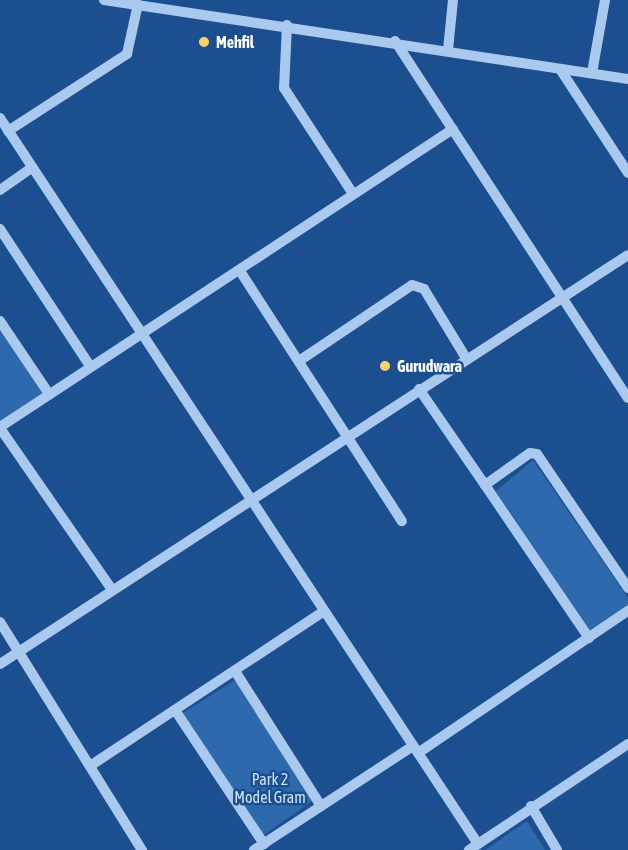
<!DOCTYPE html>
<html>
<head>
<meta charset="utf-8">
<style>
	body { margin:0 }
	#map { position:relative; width:628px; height:850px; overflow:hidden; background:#1b4f8f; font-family:"Asap Condensed",sans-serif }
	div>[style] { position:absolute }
	.green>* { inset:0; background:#2e69ad }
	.minor>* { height:10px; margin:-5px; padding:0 5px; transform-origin:5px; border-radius:5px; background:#a9c9ee }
	.dots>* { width:16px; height:16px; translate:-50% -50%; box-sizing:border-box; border:3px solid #1b4f8f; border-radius:50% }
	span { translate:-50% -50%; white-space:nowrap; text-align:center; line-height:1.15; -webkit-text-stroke:5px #1b4f8f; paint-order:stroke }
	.poi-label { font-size:16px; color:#fff; font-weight:700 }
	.left { translate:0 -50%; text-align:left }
	.park-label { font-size:16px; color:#cfe3fa }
</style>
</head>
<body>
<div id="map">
	<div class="green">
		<div style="clip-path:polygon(0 327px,45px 391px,0 421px)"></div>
		<div style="clip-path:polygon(533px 460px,628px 598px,628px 609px,591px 633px,496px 491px)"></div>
		<div style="clip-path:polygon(235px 680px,315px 799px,264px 835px,183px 713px)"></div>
		<div style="clip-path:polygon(527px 821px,545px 850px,485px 850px)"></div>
	</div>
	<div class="minor">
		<div style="left:104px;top:0;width:530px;rotate:8.57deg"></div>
		<div style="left:287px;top:25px;width:63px;rotate:92.7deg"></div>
		<div style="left:284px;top:88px;width:126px;rotate:56.9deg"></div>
		<div style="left:395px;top:41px;width:426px;rotate:56.9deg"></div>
		<div style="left:448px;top:50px;width:50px;rotate:-84.3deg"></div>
		<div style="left:560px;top:69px;width:124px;rotate:56.8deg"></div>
		<div style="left:592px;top:73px;width:74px;rotate:-79.9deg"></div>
		<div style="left:0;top:118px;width:869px;rotate:56.64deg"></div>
		<div style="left:478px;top:844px;width:11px;rotate:146deg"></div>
		<div style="left:8px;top:131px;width:142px;rotate:-32.9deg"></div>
		<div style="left:127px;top:54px;width:51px;rotate:-77.6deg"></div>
		<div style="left:0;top:190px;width:39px;rotate:-35deg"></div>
		<div style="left:0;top:229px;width:164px;rotate:56.7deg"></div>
		<div style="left:240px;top:271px;width:298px;rotate:57.1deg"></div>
		<div style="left:0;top:321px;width:88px;rotate:56.1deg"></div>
		<div style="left:299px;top:361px;width:136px;rotate:-33.9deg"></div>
		<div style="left:412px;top:285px;width:13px;rotate:18deg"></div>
		<div style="left:424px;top:289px;width:81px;rotate:58.7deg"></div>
		<div style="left:419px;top:389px;width:116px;rotate:55.5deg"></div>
		<div style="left:0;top:427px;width:542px;rotate:-33.34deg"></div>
		<div style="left:0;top:428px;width:197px;rotate:55.3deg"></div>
		<div style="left:0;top:622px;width:269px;rotate:58.1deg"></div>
		<div style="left:589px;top:638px;width:185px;rotate:-124.2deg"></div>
		<div style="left:485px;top:485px;width:55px;rotate:-35.4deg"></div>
		<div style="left:530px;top:453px;width:7px;rotate:8deg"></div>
		<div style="left:537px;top:454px;width:162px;rotate:55.8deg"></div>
		<div style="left:0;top:664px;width:749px;rotate:-33.08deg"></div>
		<div style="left:235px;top:671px;width:160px;rotate:57.5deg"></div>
		<div style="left:175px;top:710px;width:161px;rotate:56.4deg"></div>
		<div style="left:418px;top:753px;width:254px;rotate:-34.1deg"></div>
		<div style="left:90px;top:766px;width:279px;rotate:-33.5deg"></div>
		<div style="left:531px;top:806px;width:51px;rotate:59.4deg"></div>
		<div style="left:478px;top:844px;width:180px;rotate:-33.7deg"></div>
		<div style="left:254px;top:850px;width:190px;rotate:-33.2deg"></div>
	</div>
	<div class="dots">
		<div style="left:204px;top:42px;background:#ffd166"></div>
		<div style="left:385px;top:366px;background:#ffd166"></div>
	</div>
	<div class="poi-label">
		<span class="left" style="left:216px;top:42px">Mehfil</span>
		<span class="left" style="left:397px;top:366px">Gurudwara</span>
	</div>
	<div class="park-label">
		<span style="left:270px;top:788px">Park 2<br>Model Gram</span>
	</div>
</div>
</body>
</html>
